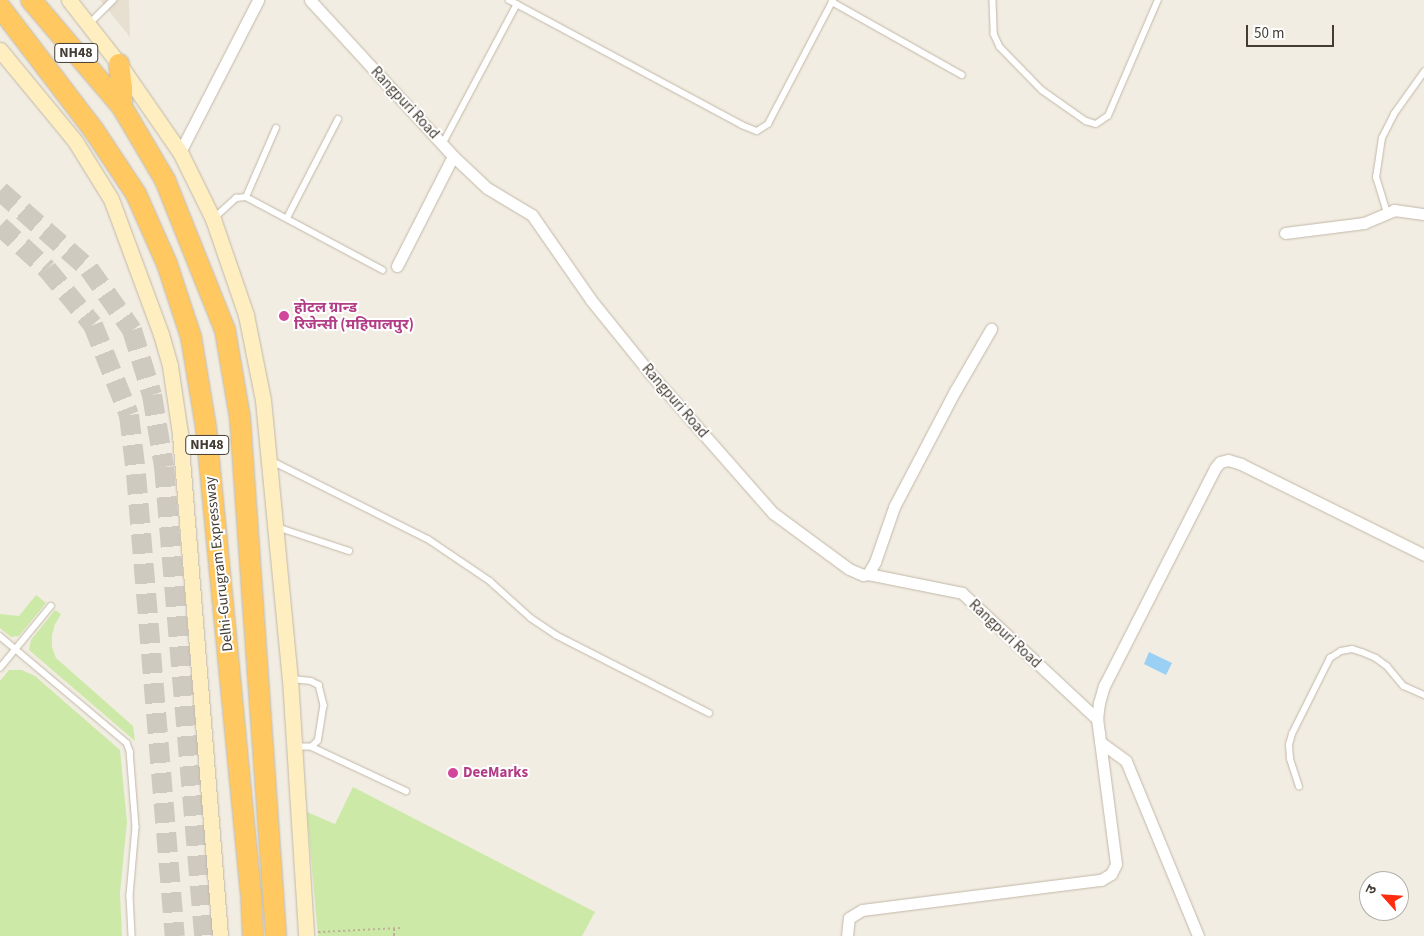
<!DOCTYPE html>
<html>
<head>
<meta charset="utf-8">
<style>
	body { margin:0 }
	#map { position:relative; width:1424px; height:936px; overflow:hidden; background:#f2ede2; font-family:"Source Sans 3","Noto Sans Devanagari",sans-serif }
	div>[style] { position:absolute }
	.residential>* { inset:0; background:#e7dfd0 }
	.green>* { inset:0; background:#cde9a8 }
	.water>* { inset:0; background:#9ad0f3 }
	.highway-tunnel>* { height:20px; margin-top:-10px; transform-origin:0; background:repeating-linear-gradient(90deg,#cfcabf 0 20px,transparent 0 30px) }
	.path>* { height:2px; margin-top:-1px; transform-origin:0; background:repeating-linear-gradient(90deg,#c0b095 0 2.5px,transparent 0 5px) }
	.roads { filter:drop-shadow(0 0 1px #c1b8a8) drop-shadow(0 0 1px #c1b8a8) }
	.lane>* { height:5.5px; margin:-2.75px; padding:0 2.75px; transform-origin:2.75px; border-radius:2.75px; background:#fff }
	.street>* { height:11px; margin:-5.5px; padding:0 5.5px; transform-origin:5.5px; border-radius:5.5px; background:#fff }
	.secondary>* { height:15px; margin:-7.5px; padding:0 7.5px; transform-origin:7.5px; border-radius:7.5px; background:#ffefc0 }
	.highway>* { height:20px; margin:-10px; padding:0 10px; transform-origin:10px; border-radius:10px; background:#ffc861 }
	.dots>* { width:14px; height:14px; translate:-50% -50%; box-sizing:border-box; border:2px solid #fff; border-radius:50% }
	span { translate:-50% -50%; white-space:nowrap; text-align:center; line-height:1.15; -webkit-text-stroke:4px #fff; paint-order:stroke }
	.shield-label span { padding:1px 4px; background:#fff; border:1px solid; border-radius:4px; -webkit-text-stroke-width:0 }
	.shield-label { font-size:14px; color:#443d33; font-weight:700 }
	.street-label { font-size:15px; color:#443d33 }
	.hotel-label { font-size:15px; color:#b23c85; font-weight:700 }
	.left { translate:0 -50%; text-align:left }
	.north { position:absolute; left:1359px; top:871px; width:50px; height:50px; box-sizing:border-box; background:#fff; border:1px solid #b4b1ad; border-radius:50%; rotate:296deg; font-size:14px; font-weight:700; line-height:20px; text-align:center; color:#443d33 }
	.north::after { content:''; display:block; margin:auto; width:18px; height:22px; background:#ff2d0d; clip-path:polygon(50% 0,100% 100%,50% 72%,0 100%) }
	.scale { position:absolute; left:1246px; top:25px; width:88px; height:22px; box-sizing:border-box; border:2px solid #443d33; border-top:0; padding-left:6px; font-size:15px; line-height:18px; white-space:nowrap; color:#443d33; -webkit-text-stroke:4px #fff; paint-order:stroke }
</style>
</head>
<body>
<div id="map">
	<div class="residential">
		<div style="clip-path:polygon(100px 0,129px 0,130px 37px)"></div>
	</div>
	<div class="green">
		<div style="clip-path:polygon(36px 595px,46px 603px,19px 636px,11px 637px,0 628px,0 614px,19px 616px)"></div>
		<div style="clip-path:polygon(55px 610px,61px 614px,55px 624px,52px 635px,52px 647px,56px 658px,133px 726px,135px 741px,29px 650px,31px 640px)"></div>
		<div style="clip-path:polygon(9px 670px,22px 670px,35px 676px,120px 750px,127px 822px,120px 893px,122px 936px,0 936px,0 681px)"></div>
		<div style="clip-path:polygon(353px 787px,595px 912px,582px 936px,318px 936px,307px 812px,335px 824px)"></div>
	</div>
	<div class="water">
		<div style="clip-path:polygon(1149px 652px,1172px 663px,1166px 675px,1144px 664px)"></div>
	</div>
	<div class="highway-tunnel">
		<div style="left:0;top:191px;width:118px;rotate:41.2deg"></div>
		<div style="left:89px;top:269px;width:75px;rotate:54.8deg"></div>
		<div style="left:132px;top:330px;width:68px;rotate:72.9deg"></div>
		<div style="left:152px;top:395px;width:73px;rotate:80.5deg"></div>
		<div style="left:164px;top:467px;width:471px;rotate:85.1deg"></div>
		<div style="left:0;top:226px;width:64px;rotate:42.5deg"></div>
		<div style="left:47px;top:269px;width:72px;rotate:50.6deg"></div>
		<div style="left:93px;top:325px;width:97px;rotate:68.2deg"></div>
		<div style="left:129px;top:415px;width:59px;rotate:83.2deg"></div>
		<div style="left:136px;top:474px;width:464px;rotate:85.2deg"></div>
	</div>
	<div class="path">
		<div style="left:394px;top:928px;width:8px;rotate:90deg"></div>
		<div style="left:318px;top:932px;width:82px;rotate:-2.8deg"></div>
	</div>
	<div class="roads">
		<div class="lane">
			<div style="left:509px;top:0;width:264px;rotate:28.2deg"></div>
			<div style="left:742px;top:125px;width:16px;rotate:22deg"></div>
			<div style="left:757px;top:131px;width:13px;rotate:-32deg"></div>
			<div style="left:768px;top:124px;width:140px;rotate:-62.3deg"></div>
			<div style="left:993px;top:0;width:34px;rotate:88deg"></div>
			<div style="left:994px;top:34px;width:14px;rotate:65deg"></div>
			<div style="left:1000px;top:47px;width:60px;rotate:45.7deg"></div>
			<div style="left:1042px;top:90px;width:54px;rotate:35.2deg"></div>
			<div style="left:1086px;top:121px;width:10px;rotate:17deg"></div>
			<div style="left:1096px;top:124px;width:14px;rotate:-34deg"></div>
			<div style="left:1108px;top:116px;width:126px;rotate:-66.7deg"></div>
			<div style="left:832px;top:2px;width:149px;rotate:29.3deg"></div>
			<div style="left:89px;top:24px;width:34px;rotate:-45deg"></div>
			<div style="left:443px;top:143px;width:157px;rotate:-62deg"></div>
			<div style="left:246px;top:197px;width:75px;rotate:-66.5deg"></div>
			<div style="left:1387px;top:213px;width:37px;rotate:-107deg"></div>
			<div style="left:1376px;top:178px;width:40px;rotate:-81.5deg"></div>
			<div style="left:1382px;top:138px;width:27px;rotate:-63deg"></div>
			<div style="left:1394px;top:114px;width:52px;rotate:-54.5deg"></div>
			<div style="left:214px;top:218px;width:30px;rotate:-42deg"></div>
			<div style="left:236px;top:198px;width:10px;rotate:-6deg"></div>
			<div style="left:246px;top:197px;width:155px;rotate:28.1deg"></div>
			<div style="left:287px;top:218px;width:111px;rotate:-62.7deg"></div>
			<div style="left:270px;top:460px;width:177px;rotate:26.6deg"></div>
			<div style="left:428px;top:539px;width:75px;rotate:34.1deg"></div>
			<div style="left:490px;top:581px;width:55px;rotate:42.1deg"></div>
			<div style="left:531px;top:618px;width:30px;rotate:34deg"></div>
			<div style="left:556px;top:635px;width:172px;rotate:27deg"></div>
			<div style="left:277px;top:527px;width:76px;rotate:18.4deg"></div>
			<div style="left:0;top:636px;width:166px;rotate:40.1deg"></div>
			<div style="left:127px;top:743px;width:9px;rotate:69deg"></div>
			<div style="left:130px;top:751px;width:76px;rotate:85.5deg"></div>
			<div style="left:136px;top:827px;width:69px;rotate:95deg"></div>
			<div style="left:130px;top:896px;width:40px;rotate:87.1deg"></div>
			<div style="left:0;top:668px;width:80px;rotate:-50.6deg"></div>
			<div style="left:292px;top:679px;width:19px;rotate:6deg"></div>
			<div style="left:311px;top:681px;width:9px;rotate:27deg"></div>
			<div style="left:319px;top:685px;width:21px;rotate:76deg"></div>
			<div style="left:324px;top:705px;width:36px;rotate:99deg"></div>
			<div style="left:318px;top:741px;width:8px;rotate:135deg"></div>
			<div style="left:312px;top:747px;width:17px;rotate:180deg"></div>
			<div style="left:312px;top:747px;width:104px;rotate:25.1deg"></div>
			<div style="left:1299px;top:787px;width:29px;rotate:-108deg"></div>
			<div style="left:1290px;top:759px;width:14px;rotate:-94deg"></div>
			<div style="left:1289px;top:745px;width:11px;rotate:-75deg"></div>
			<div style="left:1292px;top:734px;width:85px;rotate:-63.4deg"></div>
			<div style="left:1330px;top:658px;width:13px;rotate:-32deg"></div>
			<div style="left:1341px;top:651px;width:11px;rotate:-10deg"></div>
			<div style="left:1352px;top:649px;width:10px;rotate:17deg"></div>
			<div style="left:1362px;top:652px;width:15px;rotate:23deg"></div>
			<div style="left:1376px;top:658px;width:14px;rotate:36deg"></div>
			<div style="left:1387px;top:666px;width:26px;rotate:50deg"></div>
			<div style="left:1404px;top:686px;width:22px;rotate:24deg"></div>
		</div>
		<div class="street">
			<div style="left:310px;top:0;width:212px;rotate:47.5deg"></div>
			<div style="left:453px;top:156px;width:47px;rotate:43.3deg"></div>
			<div style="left:487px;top:188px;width:52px;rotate:31deg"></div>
			<div style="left:532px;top:215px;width:103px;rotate:55.2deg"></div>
			<div style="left:591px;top:300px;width:92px;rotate:51.1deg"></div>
			<div style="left:649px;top:372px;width:188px;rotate:48.7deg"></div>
			<div style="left:773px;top:513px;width:94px;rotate:36.4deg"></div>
			<div style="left:849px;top:569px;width:15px;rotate:23deg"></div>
			<div style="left:863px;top:575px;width:5px;rotate:-11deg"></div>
			<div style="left:868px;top:574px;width:96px;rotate:11.4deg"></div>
			<div style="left:962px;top:593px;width:185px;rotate:43deg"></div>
			<div style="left:180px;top:152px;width:171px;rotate:-62.8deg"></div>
			<div style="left:1285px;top:233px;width:80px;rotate:-7.2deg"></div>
			<div style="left:1364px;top:223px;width:33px;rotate:-23deg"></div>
			<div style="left:1394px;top:210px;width:30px;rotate:8deg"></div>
			<div style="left:397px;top:266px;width:123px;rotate:-63deg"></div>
			<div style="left:868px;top:574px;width:14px;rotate:-60deg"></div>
			<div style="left:875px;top:562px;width:58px;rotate:-70.9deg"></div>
			<div style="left:894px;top:507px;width:131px;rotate:-62.3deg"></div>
			<div style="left:955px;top:391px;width:72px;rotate:-59.9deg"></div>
			<div style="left:1100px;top:742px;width:32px;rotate:36deg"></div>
			<div style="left:1126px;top:761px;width:189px;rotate:67.6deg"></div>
			<div style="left:847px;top:936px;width:18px;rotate:-84deg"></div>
			<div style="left:849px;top:918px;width:15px;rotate:-32deg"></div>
			<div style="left:862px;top:910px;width:241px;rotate:-7.2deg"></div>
			<div style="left:1101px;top:880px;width:12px;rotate:-31deg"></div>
			<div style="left:1111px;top:874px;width:11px;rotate:-63deg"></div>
			<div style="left:1116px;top:864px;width:132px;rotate:-97.4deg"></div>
			<div style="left:1099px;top:733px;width:14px;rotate:-98deg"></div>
			<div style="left:1097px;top:719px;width:16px;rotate:-83deg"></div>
			<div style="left:1099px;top:703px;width:18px;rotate:-74deg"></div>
			<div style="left:1104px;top:686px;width:245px;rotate:-63deg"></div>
			<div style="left:1215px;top:468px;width:8px;rotate:-50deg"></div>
			<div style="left:1220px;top:462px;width:8px;rotate:-14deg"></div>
			<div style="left:1228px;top:460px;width:14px;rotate:17deg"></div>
			<div style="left:1241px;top:464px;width:204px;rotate:26.4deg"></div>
		</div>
		<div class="secondary">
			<div style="left:69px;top:0;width:81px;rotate:52deg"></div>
			<div style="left:119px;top:64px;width:107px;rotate:55.3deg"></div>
			<div style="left:180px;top:152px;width:75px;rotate:63.8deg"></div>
			<div style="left:213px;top:219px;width:102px;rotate:71deg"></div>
			<div style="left:246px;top:315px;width:87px;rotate:78.7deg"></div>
			<div style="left:263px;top:400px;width:280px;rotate:84.5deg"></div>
			<div style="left:290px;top:679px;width:257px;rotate:86.4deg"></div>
			<div style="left:0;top:50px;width:118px;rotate:50.5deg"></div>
			<div style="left:75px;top:141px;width:68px;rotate:58.2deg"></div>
			<div style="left:111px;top:199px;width:144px;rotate:69.7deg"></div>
			<div style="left:161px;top:334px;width:33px;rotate:74deg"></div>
			<div style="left:170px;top:366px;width:69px;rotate:81.6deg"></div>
			<div style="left:180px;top:434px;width:504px;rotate:85.44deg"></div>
		</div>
		<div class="highway">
			<div style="left:31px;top:0;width:140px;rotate:49.6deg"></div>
			<div style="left:122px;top:107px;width:85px;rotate:59.5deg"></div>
			<div style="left:165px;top:180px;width:162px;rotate:68.2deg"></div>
			<div style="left:225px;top:330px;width:89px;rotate:80.3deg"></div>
			<div style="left:240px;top:418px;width:519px;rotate:86.02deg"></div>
			<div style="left:0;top:7px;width:153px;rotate:52.7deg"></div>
			<div style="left:93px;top:129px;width:78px;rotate:56.5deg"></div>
			<div style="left:136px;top:194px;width:77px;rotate:66.1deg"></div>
			<div style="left:167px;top:264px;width:77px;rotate:71.8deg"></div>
			<div style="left:191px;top:337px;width:92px;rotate:80.6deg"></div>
			<div style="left:206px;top:428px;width:468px;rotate:84.5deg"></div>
			<div style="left:251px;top:894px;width:42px;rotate:87.3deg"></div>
			<div style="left:119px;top:64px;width:23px;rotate:83deg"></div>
			<div style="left:122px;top:87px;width:20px;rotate:90deg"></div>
		</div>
	</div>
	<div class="dots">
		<div style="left:284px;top:316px;background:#d1479c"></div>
		<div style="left:453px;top:773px;background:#d1479c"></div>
	</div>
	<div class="shield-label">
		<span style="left:76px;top:53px">NH48</span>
		<span style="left:207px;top:445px">NH48</span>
	</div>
	<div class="street-label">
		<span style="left:405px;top:103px;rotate:47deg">Rangpuri Road</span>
		<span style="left:675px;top:401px;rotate:49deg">Rangpuri Road</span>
		<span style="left:219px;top:564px;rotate:-96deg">Delhi-Gurugram Expressway</span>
		<span style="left:1005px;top:634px;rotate:43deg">Rangpuri Road</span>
	</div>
	<div class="hotel-label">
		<span class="left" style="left:294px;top:316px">होटल ग्रान्ड<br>रिजेन्सी (महिपालपुर)</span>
		<span class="left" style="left:463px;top:773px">DeeMarks</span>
	</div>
	<div class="north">उ</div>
	<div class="scale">50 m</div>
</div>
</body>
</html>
